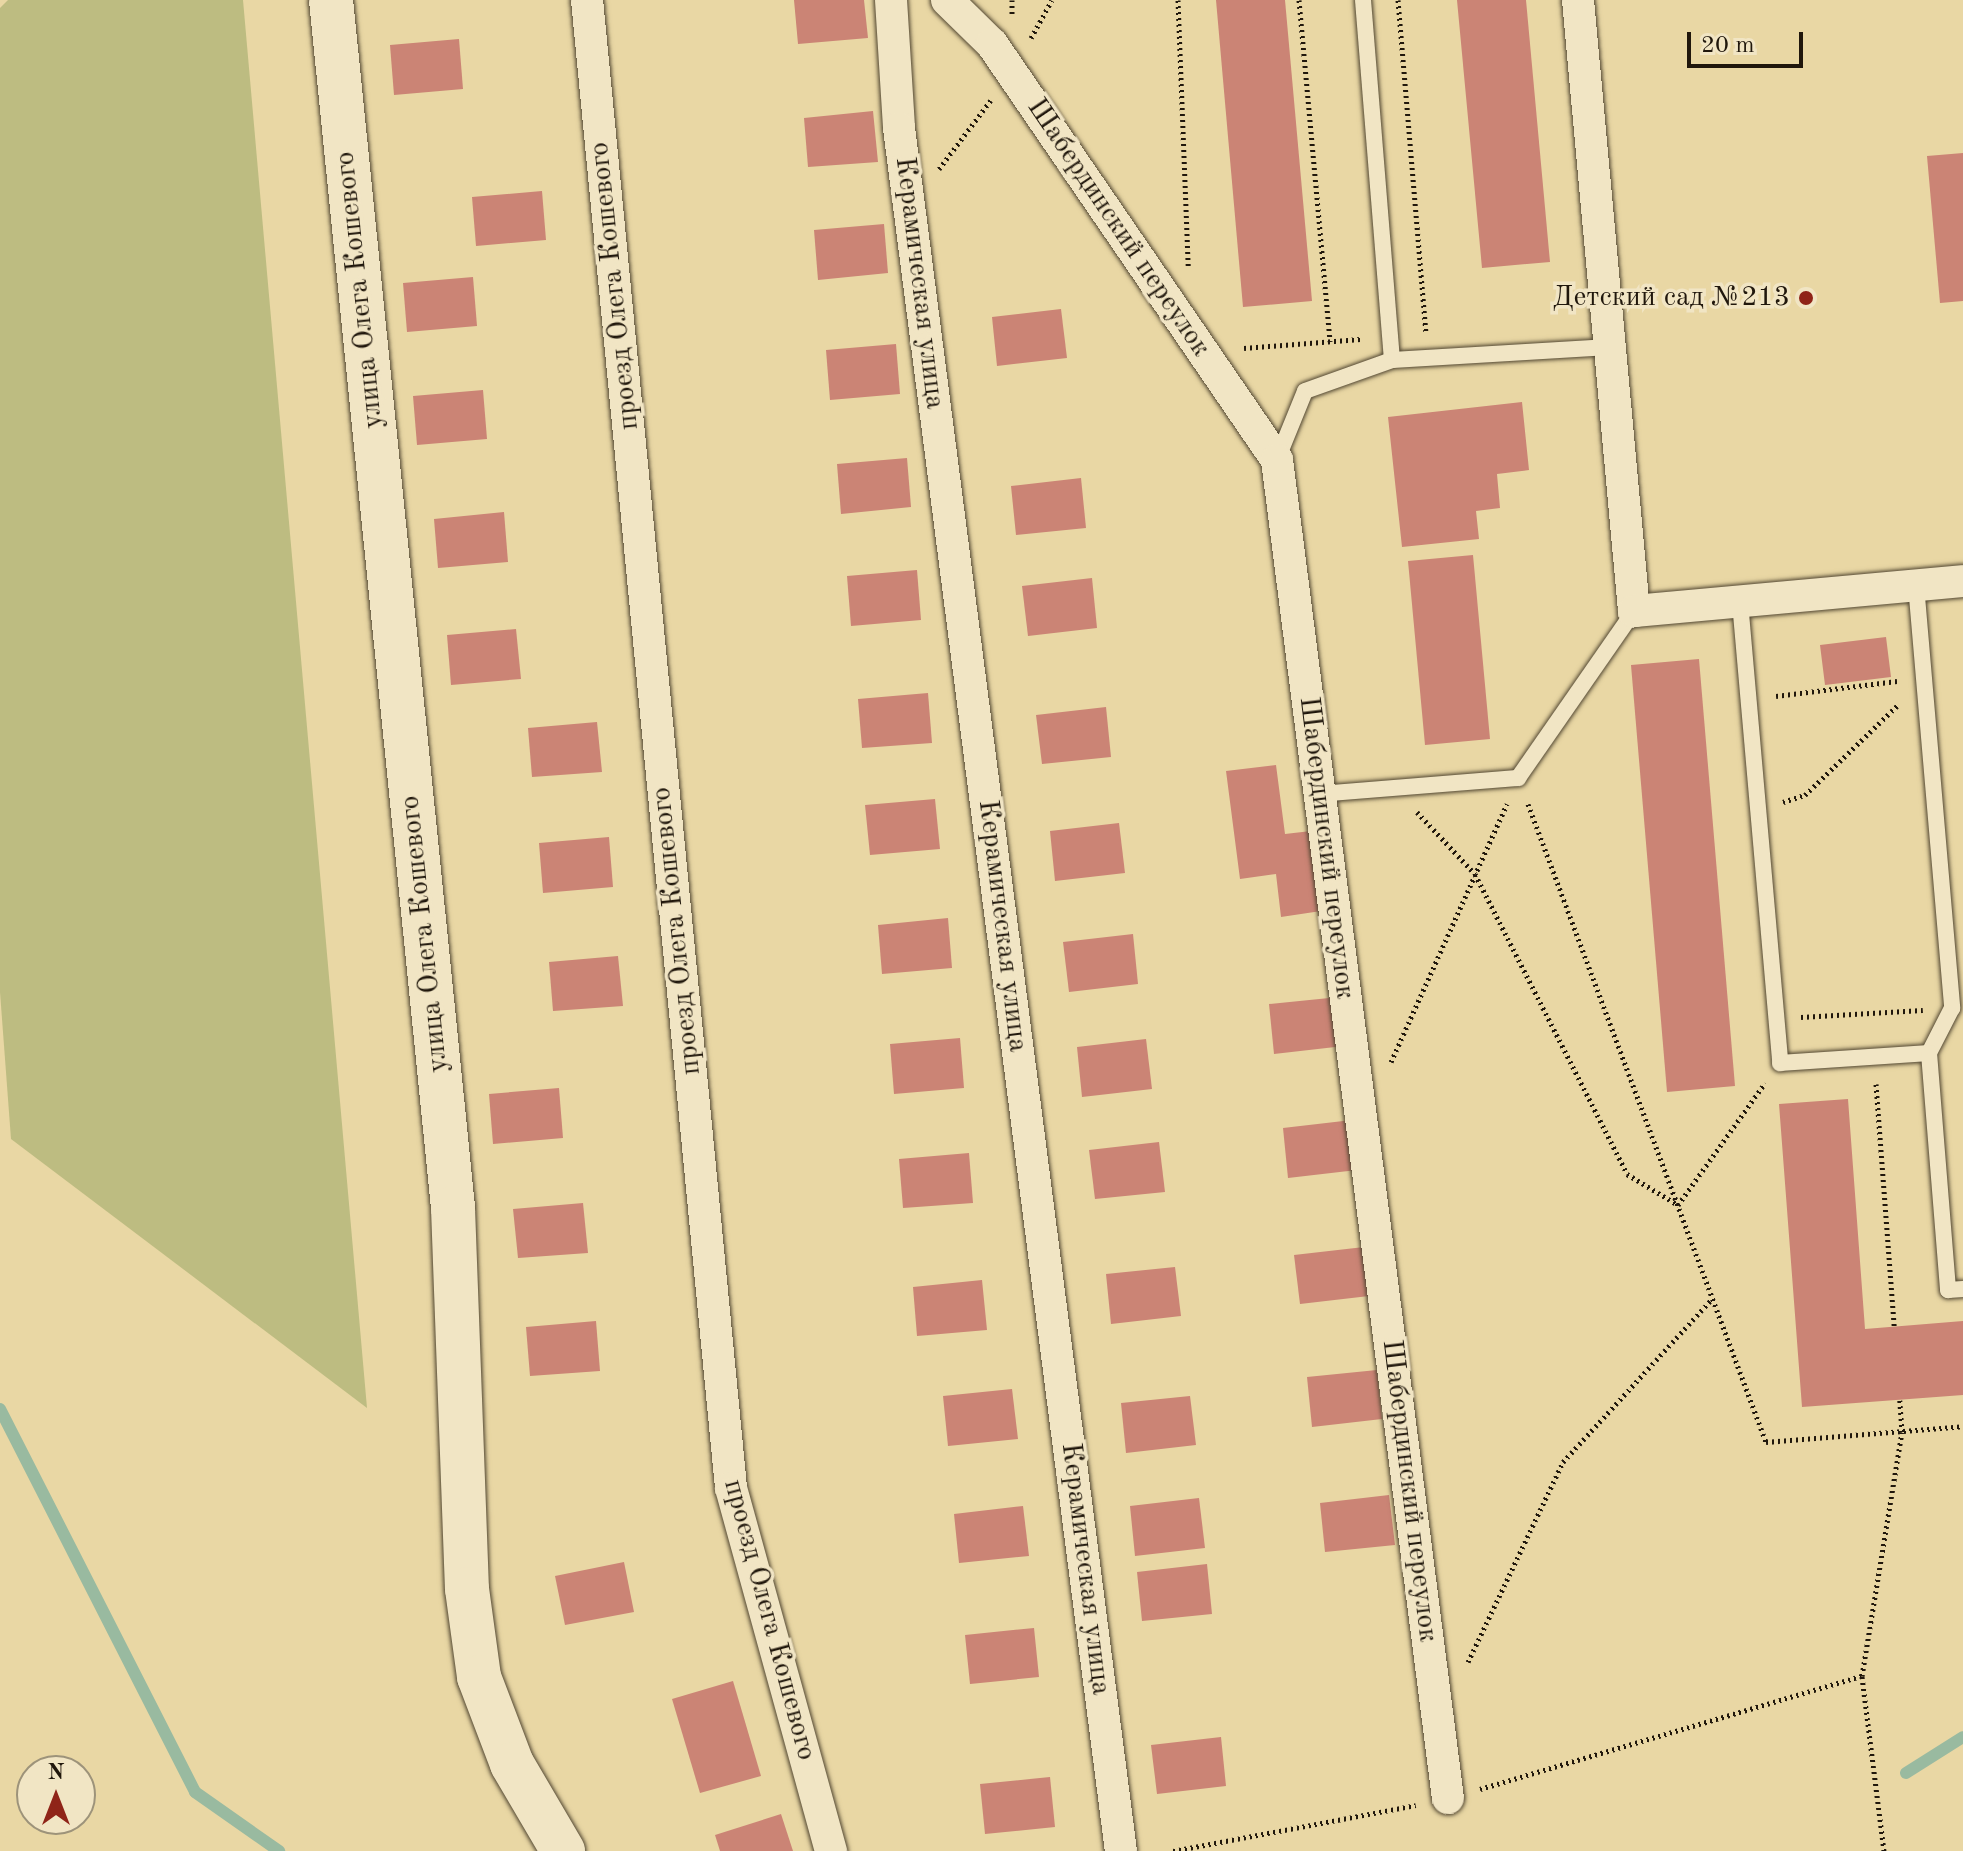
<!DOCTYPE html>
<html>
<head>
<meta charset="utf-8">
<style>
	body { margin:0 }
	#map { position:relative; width:1963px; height:1851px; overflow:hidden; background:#e9d7a4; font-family:"Old Standard TT",serif }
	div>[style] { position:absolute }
	.green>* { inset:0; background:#bdbc81 }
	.stream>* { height:12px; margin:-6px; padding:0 6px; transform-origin:6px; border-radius:6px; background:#99baa0 }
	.building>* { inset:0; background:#cb8475 }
	.path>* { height:5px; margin-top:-2.5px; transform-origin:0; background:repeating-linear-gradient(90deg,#20170c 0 2px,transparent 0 6px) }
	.roads { filter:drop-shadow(0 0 2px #524732) drop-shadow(0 0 2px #524732) }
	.service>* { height:16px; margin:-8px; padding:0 8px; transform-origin:8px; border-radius:8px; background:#f1e5c4 }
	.minor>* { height:32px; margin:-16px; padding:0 16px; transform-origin:16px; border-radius:16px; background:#f1e5c4 }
	.secondary>* { height:44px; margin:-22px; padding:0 22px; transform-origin:22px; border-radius:22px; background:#f1e5c4 }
	.dots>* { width:22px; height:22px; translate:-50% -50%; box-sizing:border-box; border:4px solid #f1e5c4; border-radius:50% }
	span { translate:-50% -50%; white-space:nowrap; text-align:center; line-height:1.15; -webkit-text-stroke:7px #f1e5c4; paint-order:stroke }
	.street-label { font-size:28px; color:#20170c }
	.poi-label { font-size:28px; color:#20170c }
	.right { translate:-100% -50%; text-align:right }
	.north { position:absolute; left:16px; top:1755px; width:80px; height:80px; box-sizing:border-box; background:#f1e5c4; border:2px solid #9d937a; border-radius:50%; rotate:0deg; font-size:22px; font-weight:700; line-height:32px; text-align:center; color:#20170c }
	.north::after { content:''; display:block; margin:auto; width:28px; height:36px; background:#8f2418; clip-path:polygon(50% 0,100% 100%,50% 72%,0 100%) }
	.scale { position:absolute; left:1687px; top:32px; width:116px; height:36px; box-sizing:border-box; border:4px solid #20170c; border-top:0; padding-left:10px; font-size:24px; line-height:28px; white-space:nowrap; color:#20170c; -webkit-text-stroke:6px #f1e5c4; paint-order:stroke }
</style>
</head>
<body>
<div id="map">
	<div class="green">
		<div style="clip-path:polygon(8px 0,243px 0,367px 1408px,11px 1139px,0 992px,0 8px)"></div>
	</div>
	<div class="stream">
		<div style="left:0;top:1409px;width:430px;rotate:63deg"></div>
		<div style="left:195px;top:1792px;width:103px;rotate:35.1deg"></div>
		<div style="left:1906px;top:1773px;width:67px;rotate:-32.3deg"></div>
	</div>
	<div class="building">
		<div style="clip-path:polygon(794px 0,864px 0,868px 38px,798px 44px)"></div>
		<div style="clip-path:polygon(1216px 0,1285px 0,1312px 301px,1243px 307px)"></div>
		<div style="clip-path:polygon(1457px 0,1526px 0,1550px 262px,1482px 268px)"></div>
		<div style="clip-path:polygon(459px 39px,463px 89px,394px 95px,390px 45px)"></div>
		<div style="clip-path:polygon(873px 111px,878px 162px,808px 167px,804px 118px)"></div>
		<div style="clip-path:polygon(1963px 153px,1963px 301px,1940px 303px,1927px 156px)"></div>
		<div style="clip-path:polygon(542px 191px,546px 240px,476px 246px,472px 197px)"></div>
		<div style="clip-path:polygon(884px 224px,888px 273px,818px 280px,814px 230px)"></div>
		<div style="clip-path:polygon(473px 277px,477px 326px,407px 332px,403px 283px)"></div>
		<div style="clip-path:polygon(1061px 309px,1067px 358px,997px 366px,992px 317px)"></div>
		<div style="clip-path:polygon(896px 344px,900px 394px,830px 400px,826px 350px)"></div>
		<div style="clip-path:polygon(483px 390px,487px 439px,417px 445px,413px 396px)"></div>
		<div style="clip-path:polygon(1522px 402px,1529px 470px,1497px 474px,1500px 508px,1476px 511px,1479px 539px,1402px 547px,1388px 417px)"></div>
		<div style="clip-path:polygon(907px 458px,911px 507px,841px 514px,837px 464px)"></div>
		<div style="clip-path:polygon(1081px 478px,1086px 528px,1016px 535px,1011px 486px)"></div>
		<div style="clip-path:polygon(504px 512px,508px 562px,438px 568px,434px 519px)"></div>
		<div style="clip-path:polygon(1473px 555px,1490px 739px,1425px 745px,1408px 561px)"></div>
		<div style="clip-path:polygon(917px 570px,921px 620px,851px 626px,847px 576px)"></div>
		<div style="clip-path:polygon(1092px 578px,1097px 628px,1028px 636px,1022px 586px)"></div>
		<div style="clip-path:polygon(516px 629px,521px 679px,451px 685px,447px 635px)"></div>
		<div style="clip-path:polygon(1886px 637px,1891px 677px,1825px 685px,1820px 645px)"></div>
		<div style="clip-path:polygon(1699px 659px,1735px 1086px,1667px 1092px,1631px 665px)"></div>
		<div style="clip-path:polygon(928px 693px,932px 743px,862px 748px,858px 699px)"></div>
		<div style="clip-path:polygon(1106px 707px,1111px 757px,1042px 764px,1036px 715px)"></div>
		<div style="clip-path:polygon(597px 722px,602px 772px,532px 777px,528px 728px)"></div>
		<div style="clip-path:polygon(1276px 765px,1285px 834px,1311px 831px,1321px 911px,1281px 917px,1276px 874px,1240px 879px,1226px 771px)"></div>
		<div style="clip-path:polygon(935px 799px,940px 849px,870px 855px,865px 805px)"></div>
		<div style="clip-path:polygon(1119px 823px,1125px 873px,1055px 881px,1050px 831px)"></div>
		<div style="clip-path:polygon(609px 837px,613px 887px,543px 893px,539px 843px)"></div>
		<div style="clip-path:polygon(948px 918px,952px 968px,882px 974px,878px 925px)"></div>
		<div style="clip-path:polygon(1133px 934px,1138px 984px,1069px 992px,1063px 942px)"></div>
		<div style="clip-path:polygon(618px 956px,623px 1006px,553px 1011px,549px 962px)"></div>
		<div style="clip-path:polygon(1339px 997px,1344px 1046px,1274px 1054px,1269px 1004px)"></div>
		<div style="clip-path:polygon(960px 1038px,964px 1088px,894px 1094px,890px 1044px)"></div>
		<div style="clip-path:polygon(1146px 1039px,1152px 1089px,1082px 1097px,1077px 1047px)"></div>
		<div style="clip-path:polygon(559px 1088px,563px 1138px,493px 1144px,489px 1094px)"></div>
		<div style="clip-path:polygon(1848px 1099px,1865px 1329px,1963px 1321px,1963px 1395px,1802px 1407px,1779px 1104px)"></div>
		<div style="clip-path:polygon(1352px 1120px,1357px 1170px,1288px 1178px,1283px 1128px)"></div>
		<div style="clip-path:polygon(1159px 1142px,1165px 1192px,1095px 1199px,1089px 1150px)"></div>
		<div style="clip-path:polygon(969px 1153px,973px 1203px,903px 1208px,899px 1159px)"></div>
		<div style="clip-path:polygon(583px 1203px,588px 1253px,518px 1258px,513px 1209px)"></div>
		<div style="clip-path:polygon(1364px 1247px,1369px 1296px,1300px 1304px,1294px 1255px)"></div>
		<div style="clip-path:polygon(1175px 1267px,1181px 1316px,1111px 1324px,1106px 1274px)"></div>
		<div style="clip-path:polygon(982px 1280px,987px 1330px,917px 1336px,913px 1287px)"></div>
		<div style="clip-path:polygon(596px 1321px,600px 1371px,530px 1376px,526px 1327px)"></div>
		<div style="clip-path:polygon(1377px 1370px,1382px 1419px,1312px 1427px,1307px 1377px)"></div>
		<div style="clip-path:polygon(1012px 1389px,1018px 1439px,948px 1446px,943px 1396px)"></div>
		<div style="clip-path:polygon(1190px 1396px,1196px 1445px,1126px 1453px,1121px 1403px)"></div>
		<div style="clip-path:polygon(1389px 1495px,1395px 1545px,1325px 1552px,1320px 1503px)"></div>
		<div style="clip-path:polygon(1199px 1498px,1205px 1548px,1135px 1556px,1130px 1506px)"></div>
		<div style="clip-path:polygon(1023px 1506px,1029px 1556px,959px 1563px,954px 1514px)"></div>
		<div style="clip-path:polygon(624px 1562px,634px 1612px,565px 1625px,555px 1576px)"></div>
		<div style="clip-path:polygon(1207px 1564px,1212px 1614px,1142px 1621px,1137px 1572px)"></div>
		<div style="clip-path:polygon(1034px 1628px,1039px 1677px,970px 1684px,965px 1635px)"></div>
		<div style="clip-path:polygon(733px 1681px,761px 1776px,700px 1793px,672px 1699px)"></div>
		<div style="clip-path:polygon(1221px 1737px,1226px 1786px,1157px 1794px,1151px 1745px)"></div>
		<div style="clip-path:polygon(1050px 1777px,1055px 1827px,985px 1834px,980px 1784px)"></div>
		<div style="clip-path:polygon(781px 1814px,793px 1851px,720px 1851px,715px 1835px)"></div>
	</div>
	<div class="path">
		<div style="left:1012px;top:0;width:15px;rotate:90deg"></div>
		<div style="left:1178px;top:0;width:266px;rotate:87.8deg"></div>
		<div style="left:1299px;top:0;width:343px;rotate:84.8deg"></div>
		<div style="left:1398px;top:0;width:335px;rotate:85.2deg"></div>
		<div style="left:1031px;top:38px;width:43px;rotate:-61.1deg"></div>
		<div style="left:939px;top:169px;width:86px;rotate:-53deg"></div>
		<div style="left:1244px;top:348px;width:117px;rotate:-4.4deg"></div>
		<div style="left:1776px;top:696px;width:122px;rotate:-7.1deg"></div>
		<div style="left:1783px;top:802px;width:23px;rotate:-18deg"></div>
		<div style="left:1805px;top:795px;width:131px;rotate:-44.1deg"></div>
		<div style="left:1528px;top:804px;width:681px;rotate:69.54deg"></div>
		<div style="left:1766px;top:1442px;width:198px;rotate:-4.6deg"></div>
		<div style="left:1417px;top:812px;width:85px;rotate:46.9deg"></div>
		<div style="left:1475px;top:874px;width:336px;rotate:63.1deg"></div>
		<div style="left:1627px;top:1174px;width:60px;rotate:31.3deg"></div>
		<div style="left:1678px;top:1205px;width:150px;rotate:-54.5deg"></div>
		<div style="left:1801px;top:1017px;width:122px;rotate:-3.3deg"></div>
		<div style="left:1391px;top:1062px;width:283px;rotate:-65.8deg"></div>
		<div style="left:1876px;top:1084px;width:243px;rotate:85.7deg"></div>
		<div style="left:1468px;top:1662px;width:221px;rotate:-64.6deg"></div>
		<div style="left:1563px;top:1462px;width:222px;rotate:-47.6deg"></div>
		<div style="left:1480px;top:1789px;width:398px;rotate:-16.5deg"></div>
		<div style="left:1173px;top:1851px;width:247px;rotate:-10.7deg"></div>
		<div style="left:1884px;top:1851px;width:176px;rotate:-97.2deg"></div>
		<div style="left:1862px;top:1676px;width:247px;rotate:-80.7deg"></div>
		<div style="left:1902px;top:1432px;width:32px;rotate:-94deg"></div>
	</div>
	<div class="roads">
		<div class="service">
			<div style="left:1363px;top:0;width:361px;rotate:85.4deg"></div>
			<div style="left:1392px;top:360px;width:218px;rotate:-3.4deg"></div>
			<div style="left:1277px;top:460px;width:74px;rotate:-67.9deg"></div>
			<div style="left:1305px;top:391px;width:92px;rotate:-19.6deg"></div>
			<div style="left:1916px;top:585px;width:425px;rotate:85.1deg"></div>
			<div style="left:1952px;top:1008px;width:51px;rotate:117.1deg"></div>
			<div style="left:1740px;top:602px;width:463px;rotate:85deg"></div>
			<div style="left:1780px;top:1063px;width:149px;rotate:-3.8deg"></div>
			<div style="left:1929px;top:1053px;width:238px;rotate:85.4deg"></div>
			<div style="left:1948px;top:1290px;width:15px;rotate:-4deg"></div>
			<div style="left:1319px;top:794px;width:200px;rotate:-4.6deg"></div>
			<div style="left:1518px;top:778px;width:203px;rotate:-55.2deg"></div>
		</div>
		<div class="minor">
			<div style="left:587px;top:0;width:1495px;rotate:84.47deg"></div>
			<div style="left:731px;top:1488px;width:377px;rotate:74.6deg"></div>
			<div style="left:891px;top:0;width:128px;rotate:86.4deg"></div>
			<div style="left:899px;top:128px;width:1737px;rotate:82.66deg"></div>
			<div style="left:947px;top:0;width:63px;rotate:44.4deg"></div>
			<div style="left:992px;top:44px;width:504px;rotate:55.59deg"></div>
			<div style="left:1277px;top:460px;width:1349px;rotate:82.72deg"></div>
			<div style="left:1578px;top:0;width:614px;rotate:84.76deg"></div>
			<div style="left:1634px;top:611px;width:330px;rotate:-5.2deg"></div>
		</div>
		<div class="secondary">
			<div style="left:331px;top:0;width:1214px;rotate:84.23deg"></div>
			<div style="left:453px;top:1208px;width:381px;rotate:87.9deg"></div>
			<div style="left:467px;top:1589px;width:89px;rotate:82.2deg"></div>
			<div style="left:479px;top:1677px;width:93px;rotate:69.2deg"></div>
			<div style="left:512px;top:1764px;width:101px;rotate:59.6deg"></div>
		</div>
	</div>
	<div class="dots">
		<div style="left:1806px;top:298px;background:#8f2418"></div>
	</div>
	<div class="street-label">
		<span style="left:1118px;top:228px;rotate:56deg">Шабердинский переулок</span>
		<span style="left:919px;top:283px;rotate:83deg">Керамическая улица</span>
		<span style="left:615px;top:286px;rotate:-96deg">проезд Олега Кошевого</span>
		<span style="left:360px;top:290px;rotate:-96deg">улица Олега Кошевого</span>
		<span style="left:1326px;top:848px;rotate:83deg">Шабердинский переулок</span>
		<span style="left:1002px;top:926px;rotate:83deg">Керамическая улица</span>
		<span style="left:677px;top:931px;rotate:-96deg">проезд Олега Кошевого</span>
		<span style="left:425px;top:934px;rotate:-96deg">улица Олега Кошевого</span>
		<span style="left:1409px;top:1491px;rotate:83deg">Шабердинский переулок</span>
		<span style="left:1085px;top:1569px;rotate:83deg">Керамическая улица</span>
		<span style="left:769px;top:1620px;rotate:75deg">проезд Олега Кошевого</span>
	</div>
	<div class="poi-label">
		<span class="right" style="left:1790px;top:298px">Детский сад №213</span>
	</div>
	<div class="north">N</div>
	<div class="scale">20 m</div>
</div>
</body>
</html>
